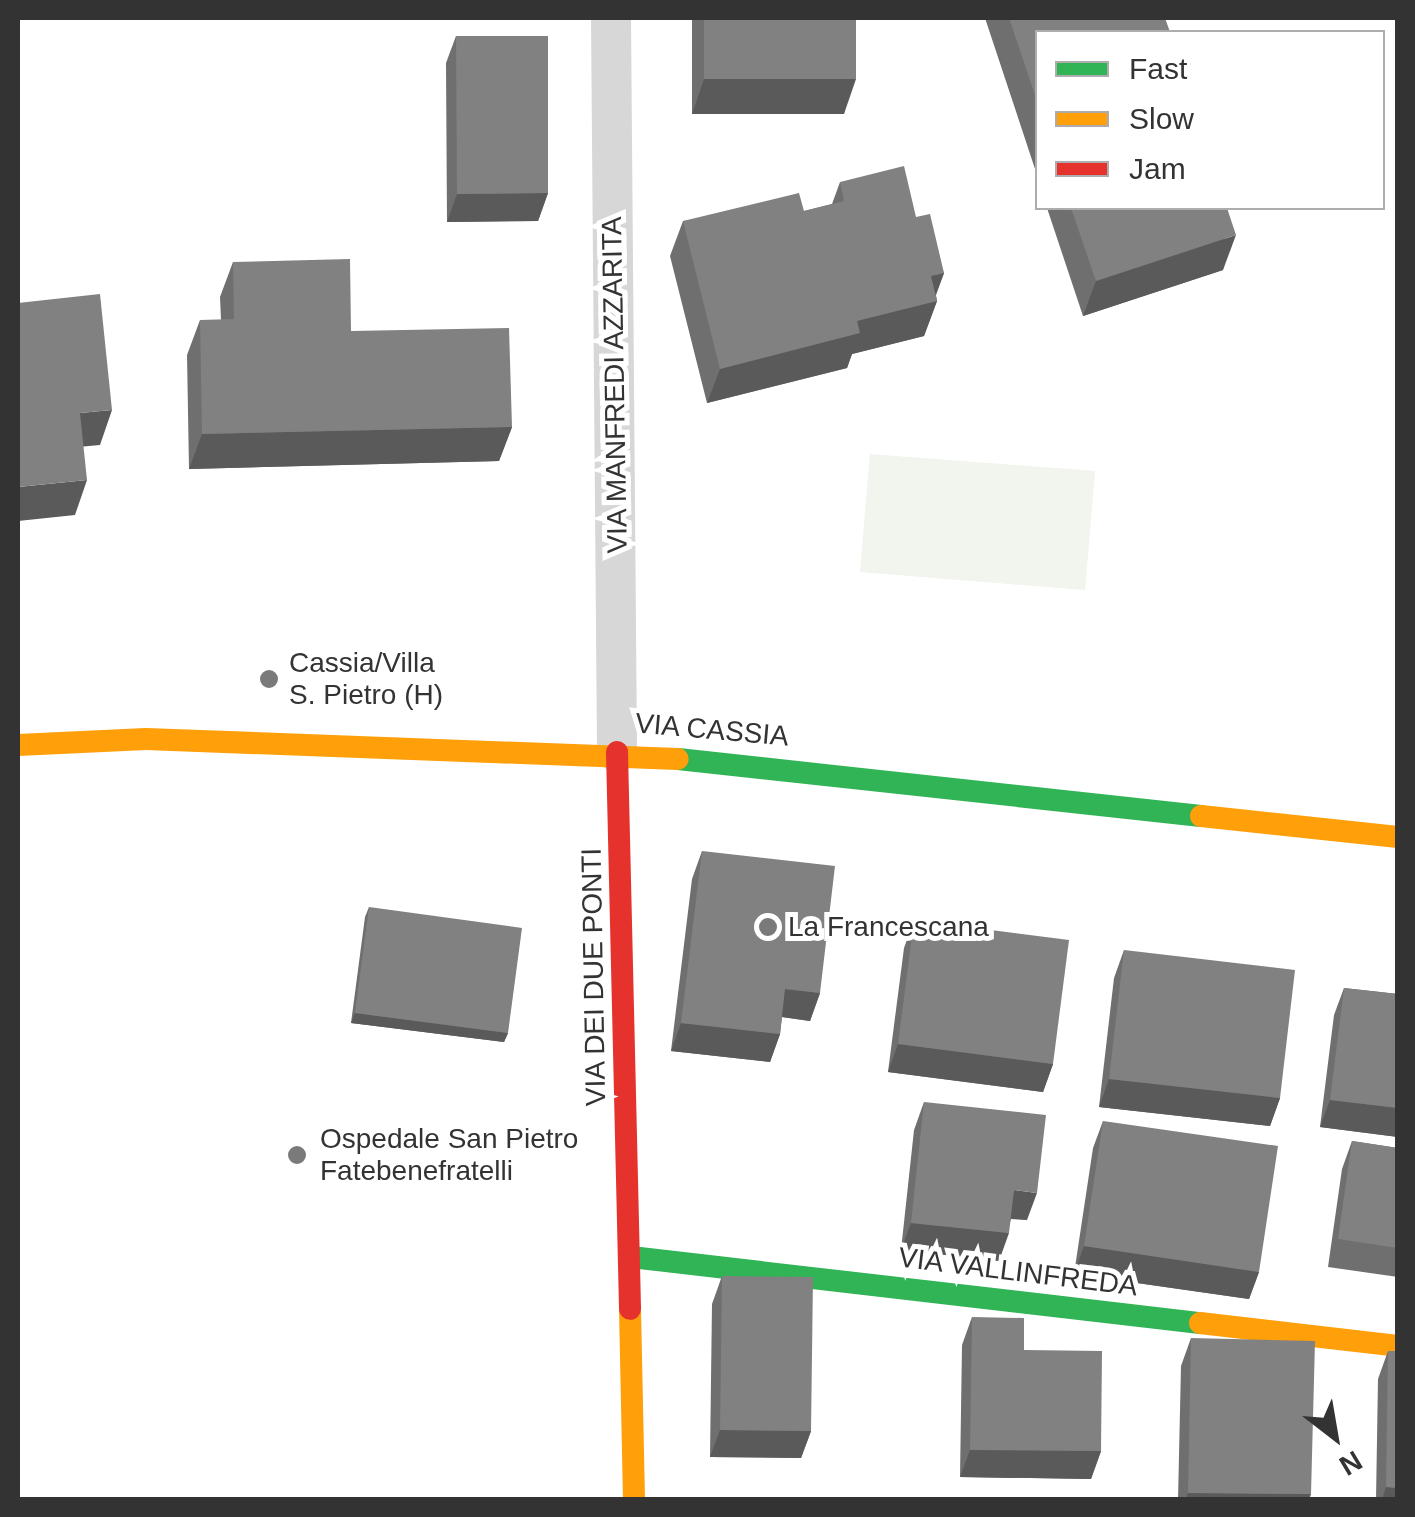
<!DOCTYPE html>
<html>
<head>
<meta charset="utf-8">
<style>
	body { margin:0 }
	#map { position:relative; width:1415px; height:1517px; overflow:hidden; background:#fff; font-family:Arial,sans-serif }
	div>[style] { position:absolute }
	.green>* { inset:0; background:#f1f5ed }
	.street>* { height:40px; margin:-20px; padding:0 20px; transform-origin:20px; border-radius:20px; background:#d7d7d7 }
	.fast>* { height:22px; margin:-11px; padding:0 11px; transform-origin:11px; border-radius:11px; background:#30b455 }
	.slow>* { height:22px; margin:-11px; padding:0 11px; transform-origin:11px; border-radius:11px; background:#ff9f0a }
	.jam>* { height:22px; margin:-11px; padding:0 11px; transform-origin:11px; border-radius:11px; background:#e5322d }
	.wall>* { inset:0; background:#6f6f6f }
	.shaded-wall>* { inset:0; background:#5a5a5a }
	.building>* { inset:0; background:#818181 }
	.dots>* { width:28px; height:28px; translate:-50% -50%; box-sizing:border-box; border:5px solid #fff; border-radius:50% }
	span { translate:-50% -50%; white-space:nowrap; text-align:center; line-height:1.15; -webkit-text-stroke:10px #fff; paint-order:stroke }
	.street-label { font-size:28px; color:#333 }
	.poi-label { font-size:28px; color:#333 }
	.left { translate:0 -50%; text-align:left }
	.frame { position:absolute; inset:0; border:20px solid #333; pointer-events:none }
	.legend { position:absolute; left:1035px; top:30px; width:350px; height:180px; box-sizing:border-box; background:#fff; border:2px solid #adadad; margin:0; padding:12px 18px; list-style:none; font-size:30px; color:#333 }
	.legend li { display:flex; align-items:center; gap:20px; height:50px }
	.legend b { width:50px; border:2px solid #adadad }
	.north { position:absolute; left:1285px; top:1387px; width:100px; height:100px; -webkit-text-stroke:8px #fff; paint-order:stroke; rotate:149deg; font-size:28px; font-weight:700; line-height:40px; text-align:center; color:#333 }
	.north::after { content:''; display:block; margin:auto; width:35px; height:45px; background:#333; clip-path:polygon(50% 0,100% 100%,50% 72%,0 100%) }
</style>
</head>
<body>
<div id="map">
	<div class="green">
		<div style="clip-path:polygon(870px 454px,1095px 471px,1085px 590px,860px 572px)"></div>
	</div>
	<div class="street">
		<div style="left:611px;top:18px;width:734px;rotate:89.53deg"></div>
	</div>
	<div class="fast">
		<div style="left:678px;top:759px;width:526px;rotate:6.22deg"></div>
		<div style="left:631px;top:1257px;width:573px;rotate:6.62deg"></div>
	</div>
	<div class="slow">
		<div style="left:18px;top:745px;width:128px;rotate:-2.7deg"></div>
		<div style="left:146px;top:739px;width:532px;rotate:2.15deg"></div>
		<div style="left:1201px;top:816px;width:198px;rotate:6.1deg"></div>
		<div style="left:630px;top:1309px;width:191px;rotate:88.8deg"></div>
		<div style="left:1200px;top:1323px;width:199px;rotate:6.6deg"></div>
	</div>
	<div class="jam">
		<div style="left:617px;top:752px;width:557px;rotate:88.66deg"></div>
	</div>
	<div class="wall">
		<div style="clip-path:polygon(692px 18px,856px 18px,844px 114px,692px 114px)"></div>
		<div style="clip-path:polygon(985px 18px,1165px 18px,1038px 32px,1038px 178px)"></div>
		<div style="clip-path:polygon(456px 36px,548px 193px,538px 221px,447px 222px,446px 63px)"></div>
		<div style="clip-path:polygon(840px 182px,916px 217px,944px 273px,936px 295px,937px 301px,924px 336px,852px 354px,847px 368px,707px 403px,670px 256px,683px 221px,804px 211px,832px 204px)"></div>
		<div style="clip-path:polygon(1047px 208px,1227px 208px,1223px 270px,1083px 316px)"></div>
		<div style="clip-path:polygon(233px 262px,512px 427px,499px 461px,189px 469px,187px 355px,200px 320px,221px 320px,220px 297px)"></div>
		<div style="clip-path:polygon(702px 851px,820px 993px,810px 1021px,782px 1017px,780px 1034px,770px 1062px,671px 1051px,692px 879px)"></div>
		<div style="clip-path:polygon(369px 907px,508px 1033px,504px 1042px,351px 1023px,365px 917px)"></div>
		<div style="clip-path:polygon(914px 920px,1053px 1064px,1043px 1092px,888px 1072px,904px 948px)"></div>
		<div style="clip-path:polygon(1124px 950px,1280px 1098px,1270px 1126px,1099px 1107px,1114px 978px)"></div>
		<div style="clip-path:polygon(1344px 988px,1398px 994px,1398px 1137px,1320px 1127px,1334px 1015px)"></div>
		<div style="clip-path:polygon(924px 1102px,1027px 1220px,1011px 1219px,999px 1261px,901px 1250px,914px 1130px)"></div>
		<div style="clip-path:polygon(1103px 1121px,1259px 1272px,1249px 1299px,1074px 1274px,1093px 1148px)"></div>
		<div style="clip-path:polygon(1352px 1141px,1398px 1148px,1398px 1277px,1328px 1267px,1342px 1169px)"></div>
		<div style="clip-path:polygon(722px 1276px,811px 1431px,801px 1458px,710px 1457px,712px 1304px)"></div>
		<div style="clip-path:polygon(972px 1317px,1024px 1350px,1101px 1451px,1091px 1479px,960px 1477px,962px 1345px)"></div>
		<div style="clip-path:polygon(1191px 1338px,1309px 1500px,1178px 1500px,1181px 1366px)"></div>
		<div style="clip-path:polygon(1388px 1351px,1398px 1500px,1376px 1500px,1378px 1379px)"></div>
	</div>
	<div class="shaded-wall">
		<div style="clip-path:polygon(704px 79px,856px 79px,844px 114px,692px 114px)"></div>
		<div style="clip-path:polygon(548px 193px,538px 221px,447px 222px,457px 194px)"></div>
		<div style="clip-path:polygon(1236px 235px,1223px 270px,1083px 316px,1096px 281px)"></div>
		<div style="clip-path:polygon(944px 273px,933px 302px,937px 301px,924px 336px,852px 354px,847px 368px,707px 403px,720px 369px,857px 321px,931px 276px)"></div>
		<div style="clip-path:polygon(112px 410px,100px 445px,67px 448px,80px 413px)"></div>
		<div style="clip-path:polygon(512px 427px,499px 461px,189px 469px,202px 434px)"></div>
		<div style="clip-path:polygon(87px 480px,75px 515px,18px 521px,18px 487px)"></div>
		<div style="clip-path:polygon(785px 989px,820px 993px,810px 1021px,775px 1016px)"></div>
		<div style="clip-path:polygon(355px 1013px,508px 1033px,504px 1042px,351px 1023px)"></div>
		<div style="clip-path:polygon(681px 1023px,780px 1034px,770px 1062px,671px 1051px)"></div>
		<div style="clip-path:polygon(898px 1044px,1053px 1064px,1043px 1092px,888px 1072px)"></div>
		<div style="clip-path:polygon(1109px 1079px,1280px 1098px,1270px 1126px,1099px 1107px)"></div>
		<div style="clip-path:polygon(1330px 1100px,1398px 1108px,1398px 1137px,1320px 1127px)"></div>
		<div style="clip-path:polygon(1014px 1190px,1037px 1193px,1027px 1220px,1004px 1218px)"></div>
		<div style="clip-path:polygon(911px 1223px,1009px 1233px,999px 1261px,901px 1250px)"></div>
		<div style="clip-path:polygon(1084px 1246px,1259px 1272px,1249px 1299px,1074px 1274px)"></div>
		<div style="clip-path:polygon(720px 1430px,811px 1431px,801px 1458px,710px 1457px)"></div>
		<div style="clip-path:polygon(970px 1450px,1101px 1451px,1091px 1479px,960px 1477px)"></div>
		<div style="clip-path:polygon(1386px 1487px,1398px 1488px,1398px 1500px,1382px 1500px)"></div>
		<div style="clip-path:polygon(1188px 1493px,1311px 1494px,1309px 1500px,1185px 1500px)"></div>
	</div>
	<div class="building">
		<div style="clip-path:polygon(704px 18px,856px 18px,856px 79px,704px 79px)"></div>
		<div style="clip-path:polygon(1009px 18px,1165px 18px,1170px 32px,1038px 32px,1038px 104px)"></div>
		<div style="clip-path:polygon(456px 36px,548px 36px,548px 193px,457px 194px)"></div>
		<div style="clip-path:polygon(904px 166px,916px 217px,930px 214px,944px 273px,931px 276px,937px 301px,857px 321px,860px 333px,720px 369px,683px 221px,799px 193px,804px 211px,844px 201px,840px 182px)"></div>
		<div style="clip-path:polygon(1071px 208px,1227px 208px,1236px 235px,1096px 281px)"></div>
		<div style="clip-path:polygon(350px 259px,351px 331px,509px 328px,512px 427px,202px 434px,200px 320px,234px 319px,233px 262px)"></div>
		<div style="clip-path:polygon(100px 294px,112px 410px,80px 413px,87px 480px,18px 487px,18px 303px)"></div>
		<div style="clip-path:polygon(702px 851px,835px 866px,820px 993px,785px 989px,780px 1034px,681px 1023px)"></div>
		<div style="clip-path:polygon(369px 907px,522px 928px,508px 1033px,355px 1013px)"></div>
		<div style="clip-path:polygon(914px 920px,1069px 940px,1053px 1064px,898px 1044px)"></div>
		<div style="clip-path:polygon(1124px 950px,1295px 970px,1280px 1098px,1109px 1079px)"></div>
		<div style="clip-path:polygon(1344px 988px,1398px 994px,1398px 1108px,1330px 1100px)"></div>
		<div style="clip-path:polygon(924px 1102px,1046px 1115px,1037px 1193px,1014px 1190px,1009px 1233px,911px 1223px)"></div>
		<div style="clip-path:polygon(1103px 1121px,1278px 1146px,1259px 1272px,1084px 1246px)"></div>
		<div style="clip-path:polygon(1352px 1141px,1398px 1148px,1398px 1248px,1338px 1239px)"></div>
		<div style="clip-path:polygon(722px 1276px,813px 1277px,811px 1431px,720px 1430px)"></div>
		<div style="clip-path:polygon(972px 1317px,1024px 1318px,1024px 1350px,1102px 1351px,1101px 1451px,970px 1450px)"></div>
		<div style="clip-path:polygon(1191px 1338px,1315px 1341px,1311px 1494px,1188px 1493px)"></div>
		<div style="clip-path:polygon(1388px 1351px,1398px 1351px,1398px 1488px,1386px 1487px)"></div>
		<div style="clip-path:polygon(718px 1497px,800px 1497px,800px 1500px,718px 1500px)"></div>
	</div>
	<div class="dots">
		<div style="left:269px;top:679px;background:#7a7a7a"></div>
		<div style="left:768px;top:927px;background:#7a7a7a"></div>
		<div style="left:297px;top:1155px;background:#7a7a7a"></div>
	</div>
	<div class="street-label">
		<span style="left:615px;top:385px;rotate:-91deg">VIA MANFREDI AZZARITA</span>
		<span style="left:712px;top:730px;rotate:5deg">VIA CASSIA</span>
		<span style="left:594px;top:977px;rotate:-91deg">VIA DEI DUE PONTI</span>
		<span style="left:1018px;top:1272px;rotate:7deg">VIA VALLINFREDA</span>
	</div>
	<div class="poi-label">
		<span class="left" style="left:289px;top:679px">Cassia/Villa<br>S. Pietro (H)</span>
		<span class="left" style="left:788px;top:927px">La Francescana</span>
		<span class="left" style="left:320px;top:1155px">Ospedale San Pietro<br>Fatebenefratelli</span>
	</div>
	<div class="frame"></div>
	<ul class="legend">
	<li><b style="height:12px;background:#30b455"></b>Fast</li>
	<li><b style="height:12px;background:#ff9f0a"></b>Slow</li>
	<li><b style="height:12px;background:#e5322d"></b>Jam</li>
	</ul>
	<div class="north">N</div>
</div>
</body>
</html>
